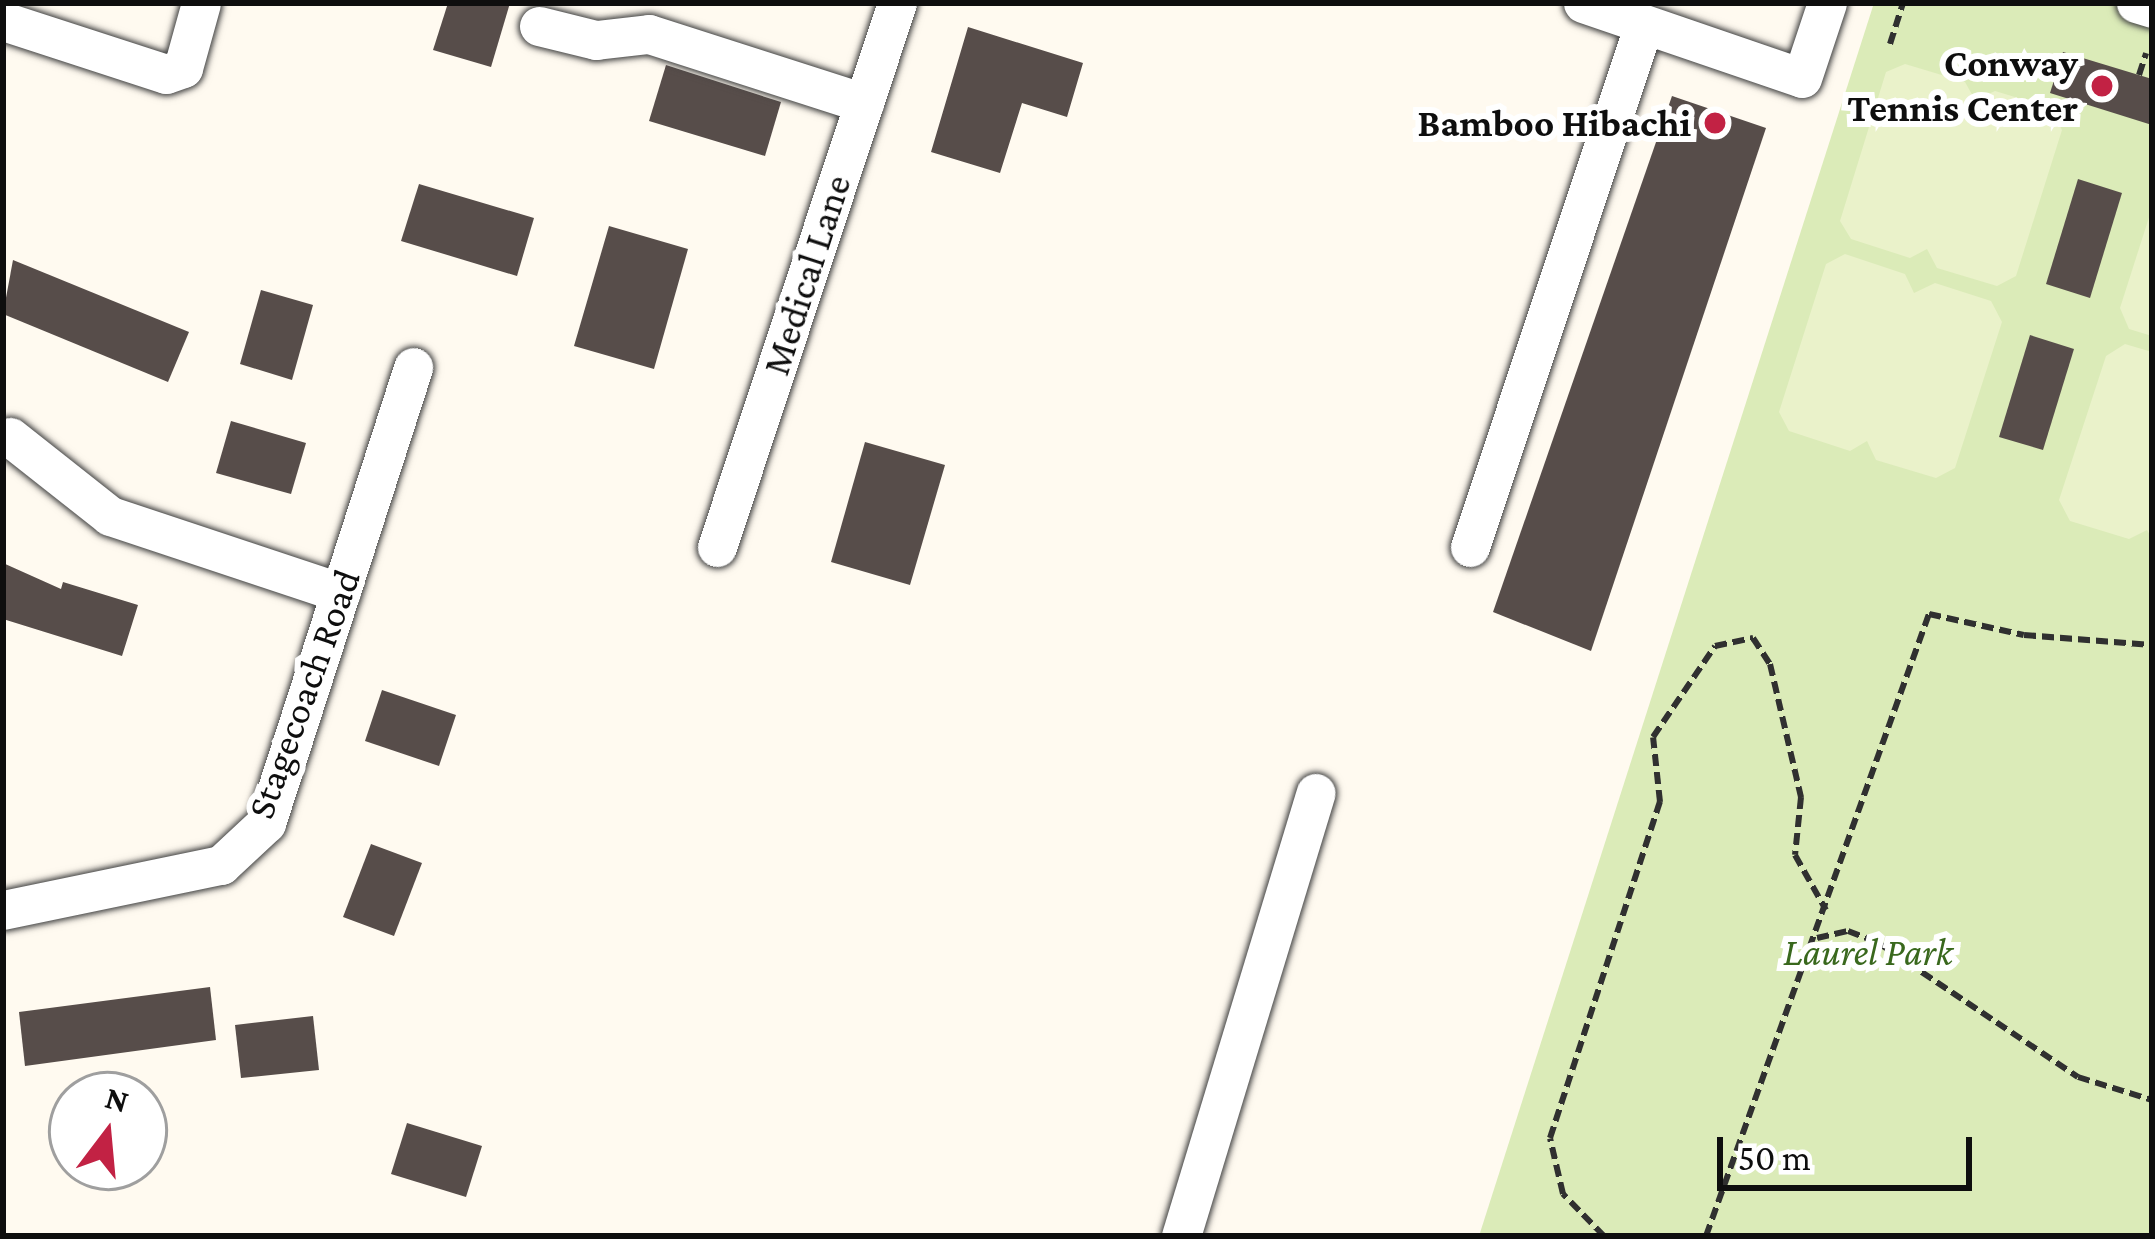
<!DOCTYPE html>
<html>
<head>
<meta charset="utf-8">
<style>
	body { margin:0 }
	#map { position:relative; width:2155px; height:1239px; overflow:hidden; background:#fffaf0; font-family:"Crimson Pro",serif }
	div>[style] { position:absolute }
	.green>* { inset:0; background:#dbebb8 }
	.pitch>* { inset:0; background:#eaf2ca }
	.building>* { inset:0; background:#574d4a }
	.path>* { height:6px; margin-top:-3px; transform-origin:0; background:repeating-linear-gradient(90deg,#303030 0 12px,transparent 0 18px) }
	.roads { filter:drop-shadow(0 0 3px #414141) drop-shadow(0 0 3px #414141) }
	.minor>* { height:39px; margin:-19.5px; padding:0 19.5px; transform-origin:19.5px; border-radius:19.5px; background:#fff }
	.dots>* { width:33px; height:33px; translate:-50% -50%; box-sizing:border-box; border:6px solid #fff; border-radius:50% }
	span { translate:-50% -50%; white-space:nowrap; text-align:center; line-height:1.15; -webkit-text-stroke:12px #fff; paint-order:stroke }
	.poi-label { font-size:39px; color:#0e0e0e; font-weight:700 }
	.right { translate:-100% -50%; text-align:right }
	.street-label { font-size:39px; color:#0e0e0e }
	.park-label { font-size:39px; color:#39681d; font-style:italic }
	.frame { position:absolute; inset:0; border:6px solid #0e0e0e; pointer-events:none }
	.north { position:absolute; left:48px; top:1071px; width:120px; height:120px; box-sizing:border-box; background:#fff; border:3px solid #9f9f9f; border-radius:50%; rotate:16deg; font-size:33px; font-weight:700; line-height:48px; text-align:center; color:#0e0e0e }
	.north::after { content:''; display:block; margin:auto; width:42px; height:54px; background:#c22244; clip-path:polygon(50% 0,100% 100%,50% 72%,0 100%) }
	.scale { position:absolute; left:1717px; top:1137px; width:255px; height:54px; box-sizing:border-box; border:6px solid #0e0e0e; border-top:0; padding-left:15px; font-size:36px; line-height:42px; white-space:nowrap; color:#0e0e0e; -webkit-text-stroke:9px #fff; paint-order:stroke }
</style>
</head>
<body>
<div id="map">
	<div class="green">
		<div style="clip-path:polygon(1874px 3px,2152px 3px,2152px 1236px,1479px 1236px)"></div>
	</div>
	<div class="pitch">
		<div style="clip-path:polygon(1905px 64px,1965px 82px,1975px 100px,1995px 91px,2051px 108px,2062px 130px,2016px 276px,1997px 286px,1937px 268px,1927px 249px,1910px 258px,1851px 239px,1840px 221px,1886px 72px)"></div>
		<div style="clip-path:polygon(2152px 208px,2152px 336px,2129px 329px,2120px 308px)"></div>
		<div style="clip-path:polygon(1845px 254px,1905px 274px,1914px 293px,1935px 283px,1991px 301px,2002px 322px,1955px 468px,1936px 478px,1876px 460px,1867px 441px,1850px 451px,1789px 431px,1779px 412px,1826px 264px)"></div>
		<div style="clip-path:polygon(2125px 344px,2152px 352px,2152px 539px,2147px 530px,2129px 539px,2070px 521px,2059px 500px,2106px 356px)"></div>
	</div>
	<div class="building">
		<div style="clip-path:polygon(448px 3px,510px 3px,491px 67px,433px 50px)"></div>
		<div style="clip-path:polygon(968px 27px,1083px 63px,1067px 117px,1022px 103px,1000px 173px,931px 152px)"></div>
		<div style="clip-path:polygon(2063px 52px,2152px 79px,2152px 125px,2050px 93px)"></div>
		<div style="clip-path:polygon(666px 65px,781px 102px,765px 156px,649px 121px)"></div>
		<div style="clip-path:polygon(1672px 96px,1766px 128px,1591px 651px,1493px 612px)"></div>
		<div style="clip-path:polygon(2078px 179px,2122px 193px,2090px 298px,2046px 284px)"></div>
		<div style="clip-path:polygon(419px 184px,534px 218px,517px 276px,401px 241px)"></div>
		<div style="clip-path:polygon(609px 226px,688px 249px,654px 369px,574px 346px)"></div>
		<div style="clip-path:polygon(13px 260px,189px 332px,168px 382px,3px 314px)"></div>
		<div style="clip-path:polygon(261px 290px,313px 305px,292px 380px,240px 364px)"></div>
		<div style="clip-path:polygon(2030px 335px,2074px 349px,2043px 450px,1999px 437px)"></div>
		<div style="clip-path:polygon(231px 421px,306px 443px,291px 494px,216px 473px)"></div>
		<div style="clip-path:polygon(865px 442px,945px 465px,910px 585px,831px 562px)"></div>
		<div style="clip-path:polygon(3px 563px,61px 589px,63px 582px,138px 605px,122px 656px,3px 619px)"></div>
		<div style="clip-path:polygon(382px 690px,456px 715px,439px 766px,365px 741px)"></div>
		<div style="clip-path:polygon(371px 844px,422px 863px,394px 936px,343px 917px)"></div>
		<div style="clip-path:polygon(210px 987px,216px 1040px,25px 1066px,19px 1012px)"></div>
		<div style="clip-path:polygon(313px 1016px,319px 1070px,241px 1078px,235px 1025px)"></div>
		<div style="clip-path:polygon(407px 1123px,482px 1146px,466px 1197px,391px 1174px)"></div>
	</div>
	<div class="path">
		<div style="left:1890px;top:44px;width:43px;rotate:-72.4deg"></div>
		<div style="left:2139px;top:75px;width:23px;rotate:-72deg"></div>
		<div style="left:1817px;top:938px;width:32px;rotate:-13deg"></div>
		<div style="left:1848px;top:931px;width:31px;rotate:21deg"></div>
		<div style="left:1877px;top:942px;width:242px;rotate:33.9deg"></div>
		<div style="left:2078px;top:1077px;width:77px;rotate:17.3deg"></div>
		<div style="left:1604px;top:1236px;width:59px;rotate:-134.3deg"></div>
		<div style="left:1563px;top:1194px;width:57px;rotate:-103.1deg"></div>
		<div style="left:1550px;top:1138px;width:354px;rotate:-71.9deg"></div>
		<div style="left:1660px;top:802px;width:65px;rotate:-96.1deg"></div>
		<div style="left:1653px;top:737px;width:110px;rotate:-55.7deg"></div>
		<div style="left:1715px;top:646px;width:39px;rotate:-12deg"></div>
		<div style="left:1753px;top:638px;width:31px;rotate:57deg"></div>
		<div style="left:1770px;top:664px;width:137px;rotate:76.9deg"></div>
		<div style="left:1801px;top:797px;width:58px;rotate:95.9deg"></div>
		<div style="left:1795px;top:855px;width:63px;rotate:60.6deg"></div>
		<div style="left:1706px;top:1236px;width:661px;rotate:-70.28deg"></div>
		<div style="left:1929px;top:614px;width:97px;rotate:12.5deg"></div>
		<div style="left:2024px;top:635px;width:128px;rotate:4.5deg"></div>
	</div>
	<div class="roads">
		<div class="minor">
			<div style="left:1583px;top:3px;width:231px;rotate:18.9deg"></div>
			<div style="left:1802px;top:78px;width:79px;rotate:-71.6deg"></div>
			<div style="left:2136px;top:3px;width:17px;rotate:17deg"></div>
			<div style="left:3px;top:21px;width:171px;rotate:18deg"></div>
			<div style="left:166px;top:74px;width:18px;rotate:-19deg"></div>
			<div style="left:183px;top:68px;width:67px;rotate:-74.5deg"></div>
			<div style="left:539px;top:26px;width:59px;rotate:13.8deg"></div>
			<div style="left:596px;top:40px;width:53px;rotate:-6.5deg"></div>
			<div style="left:649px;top:34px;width:226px;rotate:17.8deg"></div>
			<div style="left:10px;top:437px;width:127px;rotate:38.3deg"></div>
			<div style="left:110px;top:516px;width:243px;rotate:18.4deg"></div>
			<div style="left:717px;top:547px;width:573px;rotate:-71.69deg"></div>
			<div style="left:1470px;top:547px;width:548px;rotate:-71.6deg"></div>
			<div style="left:3px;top:910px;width:223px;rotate:-11.7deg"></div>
			<div style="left:221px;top:865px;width:62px;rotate:-43deg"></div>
			<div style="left:266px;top:823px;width:479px;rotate:-72.1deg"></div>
			<div style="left:1181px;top:1236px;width:463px;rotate:-73.1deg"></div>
		</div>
	</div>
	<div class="dots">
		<div style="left:2102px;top:86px;background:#c22244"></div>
		<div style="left:1715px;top:123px;background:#c22244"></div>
	</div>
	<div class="poi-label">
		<span class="right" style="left:2078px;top:86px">Conway<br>Tennis Center</span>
		<span class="right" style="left:1691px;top:123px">Bamboo Hibachi</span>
	</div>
	<div class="street-label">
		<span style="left:807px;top:275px;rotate:-72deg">Medical Lane</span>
		<span style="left:304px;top:694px;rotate:-70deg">Stagecoach Road</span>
	</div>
	<div class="park-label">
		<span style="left:1868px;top:952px">Laurel Park</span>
	</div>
	<div class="frame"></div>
	<div class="north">N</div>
	<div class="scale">50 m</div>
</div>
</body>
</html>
